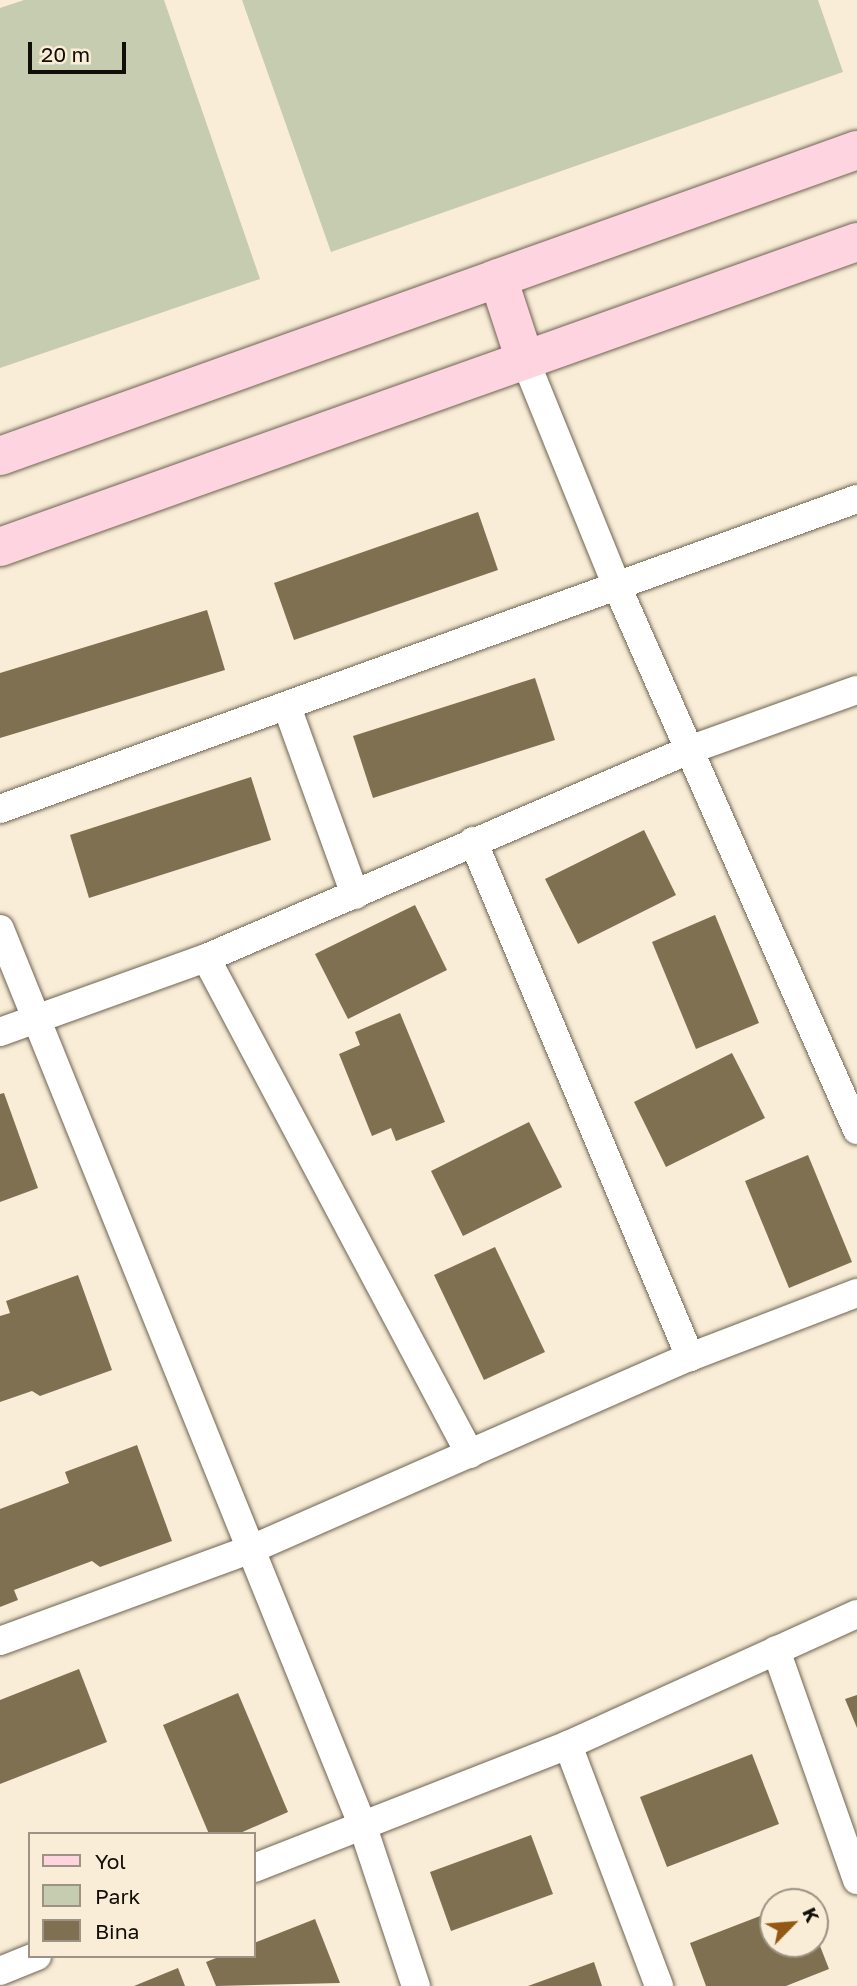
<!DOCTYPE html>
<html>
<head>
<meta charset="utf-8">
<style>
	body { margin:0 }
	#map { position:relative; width:857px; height:1986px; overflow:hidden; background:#f9edd7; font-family:"Golos Text",sans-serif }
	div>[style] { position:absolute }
	.green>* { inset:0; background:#c6ccb0 }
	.building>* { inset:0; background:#807052 }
	.roads { filter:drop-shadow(0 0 2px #6e6451) drop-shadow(0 0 2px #6e6451) }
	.street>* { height:28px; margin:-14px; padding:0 14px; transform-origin:14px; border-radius:14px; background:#fff }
	.secondary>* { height:38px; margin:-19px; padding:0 19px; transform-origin:19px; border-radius:19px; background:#fed4e0 }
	span { translate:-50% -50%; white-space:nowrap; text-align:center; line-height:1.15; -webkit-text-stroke:5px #f9edd7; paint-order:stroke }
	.legend { position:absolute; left:28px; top:1832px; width:228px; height:126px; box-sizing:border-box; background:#f9edd7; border:2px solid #9c9384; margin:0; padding:9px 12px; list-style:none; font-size:21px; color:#110d07 }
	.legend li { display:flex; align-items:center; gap:14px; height:35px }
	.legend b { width:35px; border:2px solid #9c9384 }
	.north { position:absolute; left:759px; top:1888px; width:70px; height:70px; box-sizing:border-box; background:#f9edd7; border:2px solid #9c9384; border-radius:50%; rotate:65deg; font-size:19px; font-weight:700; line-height:28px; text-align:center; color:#110d07 }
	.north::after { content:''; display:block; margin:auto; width:24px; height:32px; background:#925814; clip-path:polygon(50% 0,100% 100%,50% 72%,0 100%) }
	.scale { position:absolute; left:28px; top:42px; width:98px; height:32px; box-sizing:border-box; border:4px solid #110d07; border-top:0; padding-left:9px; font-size:21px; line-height:24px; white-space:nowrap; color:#110d07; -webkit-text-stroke:5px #f9edd7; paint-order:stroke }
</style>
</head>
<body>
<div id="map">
	<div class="green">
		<div style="clip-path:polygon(24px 0,164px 0,260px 279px,0 368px,0 8px)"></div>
		<div style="clip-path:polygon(242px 0,818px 0,843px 72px,331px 252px)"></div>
	</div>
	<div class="building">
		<div style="clip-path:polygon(478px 512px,498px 570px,294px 640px,274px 583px)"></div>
		<div style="clip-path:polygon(207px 610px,225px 670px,0 738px,0 673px)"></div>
		<div style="clip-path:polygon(535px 678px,555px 740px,373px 798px,353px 736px)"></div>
		<div style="clip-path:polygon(251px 777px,271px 840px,89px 898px,70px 835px)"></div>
		<div style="clip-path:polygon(644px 830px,676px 895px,578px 944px,545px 879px)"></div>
		<div style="clip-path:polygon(415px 905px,447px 970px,348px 1019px,315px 954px)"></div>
		<div style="clip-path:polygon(715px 915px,759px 1023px,696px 1049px,652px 942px)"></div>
		<div style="clip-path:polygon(400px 1013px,445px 1122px,396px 1141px,391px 1128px,372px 1136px,339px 1054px,360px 1045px,355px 1032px)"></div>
		<div style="clip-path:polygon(732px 1053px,765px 1118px,666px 1167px,634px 1102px)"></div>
		<div style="clip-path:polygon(4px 1093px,38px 1188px,0 1202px,0 1094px)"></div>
		<div style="clip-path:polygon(529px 1122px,562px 1187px,463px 1236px,431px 1171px)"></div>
		<div style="clip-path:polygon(808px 1155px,852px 1262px,789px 1288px,745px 1181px)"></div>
		<div style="clip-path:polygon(495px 1247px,545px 1352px,484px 1380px,434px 1275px)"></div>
		<div style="clip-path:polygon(78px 1275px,112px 1370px,40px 1396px,32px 1391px,0 1402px,0 1316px,10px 1313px,6px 1301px)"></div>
		<div style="clip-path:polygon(137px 1445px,172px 1541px,100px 1567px,92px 1561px,14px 1590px,18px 1600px,0 1607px,0 1509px,69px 1483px,65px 1472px)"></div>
		<div style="clip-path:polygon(79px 1669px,107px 1742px,0 1784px,0 1700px)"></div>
		<div style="clip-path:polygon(238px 1693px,288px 1812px,238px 1834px,209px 1834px,163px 1725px)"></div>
		<div style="clip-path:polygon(857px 1695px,857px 1728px,845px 1699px)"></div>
		<div style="clip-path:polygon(752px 1754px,779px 1824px,667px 1867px,640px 1797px)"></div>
		<div style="clip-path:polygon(531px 1835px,553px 1894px,451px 1931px,430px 1872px)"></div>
		<div style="clip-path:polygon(773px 1911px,773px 1944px,815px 1944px,815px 1933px,829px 1969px,786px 1986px,706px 1986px,690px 1943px)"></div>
		<div style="clip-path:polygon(315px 1919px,340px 1983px,216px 1986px,206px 1962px,221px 1956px,254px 1956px,254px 1943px)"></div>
		<div style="clip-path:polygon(594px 1962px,602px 1986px,528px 1986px)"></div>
		<div style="clip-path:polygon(178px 1968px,185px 1986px,134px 1986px)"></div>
	</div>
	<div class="roads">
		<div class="street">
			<div style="left:525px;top:360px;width:242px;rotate:67.9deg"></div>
			<div style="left:616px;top:584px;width:597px;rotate:66.18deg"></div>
			<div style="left:287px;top:707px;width:200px;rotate:70.1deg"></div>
			<div style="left:0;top:809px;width:911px;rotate:-19.89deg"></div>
			<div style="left:473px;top:841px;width:560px;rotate:67.19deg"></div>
			<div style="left:0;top:929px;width:965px;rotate:67.98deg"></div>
			<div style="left:362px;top:1824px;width:171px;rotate:71.6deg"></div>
			<div style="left:206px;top:958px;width:562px;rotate:61.98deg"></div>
			<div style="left:0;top:1032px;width:219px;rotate:-19.8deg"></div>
			<div style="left:206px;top:958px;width:526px;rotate:-23.3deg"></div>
			<div style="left:689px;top:750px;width:178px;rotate:-19.7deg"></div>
			<div style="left:0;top:1641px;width:270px;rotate:-20.1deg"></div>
			<div style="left:254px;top:1548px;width:476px;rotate:-23.7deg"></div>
			<div style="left:690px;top:1357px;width:179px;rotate:-21deg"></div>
			<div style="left:776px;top:1650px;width:244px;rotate:70.6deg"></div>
			<div style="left:568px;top:1745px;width:258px;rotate:69.3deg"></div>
			<div style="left:254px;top:1868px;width:337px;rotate:-21.4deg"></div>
			<div style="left:568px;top:1745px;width:317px;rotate:-24.4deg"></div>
			<div style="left:0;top:1971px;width:40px;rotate:-22deg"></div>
		</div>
		<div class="secondary">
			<div style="left:498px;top:278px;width:86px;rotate:71.8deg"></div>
			<div style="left:0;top:456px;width:910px;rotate:-19.65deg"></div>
			<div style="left:0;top:547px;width:910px;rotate:-19.59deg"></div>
		</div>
	</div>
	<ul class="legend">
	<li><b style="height:9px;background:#fed4e0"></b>Yol</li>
	<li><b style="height:19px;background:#c6ccb0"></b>Park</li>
	<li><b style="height:19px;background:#807052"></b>Bina</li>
	</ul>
	<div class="north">K</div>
	<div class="scale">20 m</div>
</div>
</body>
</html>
